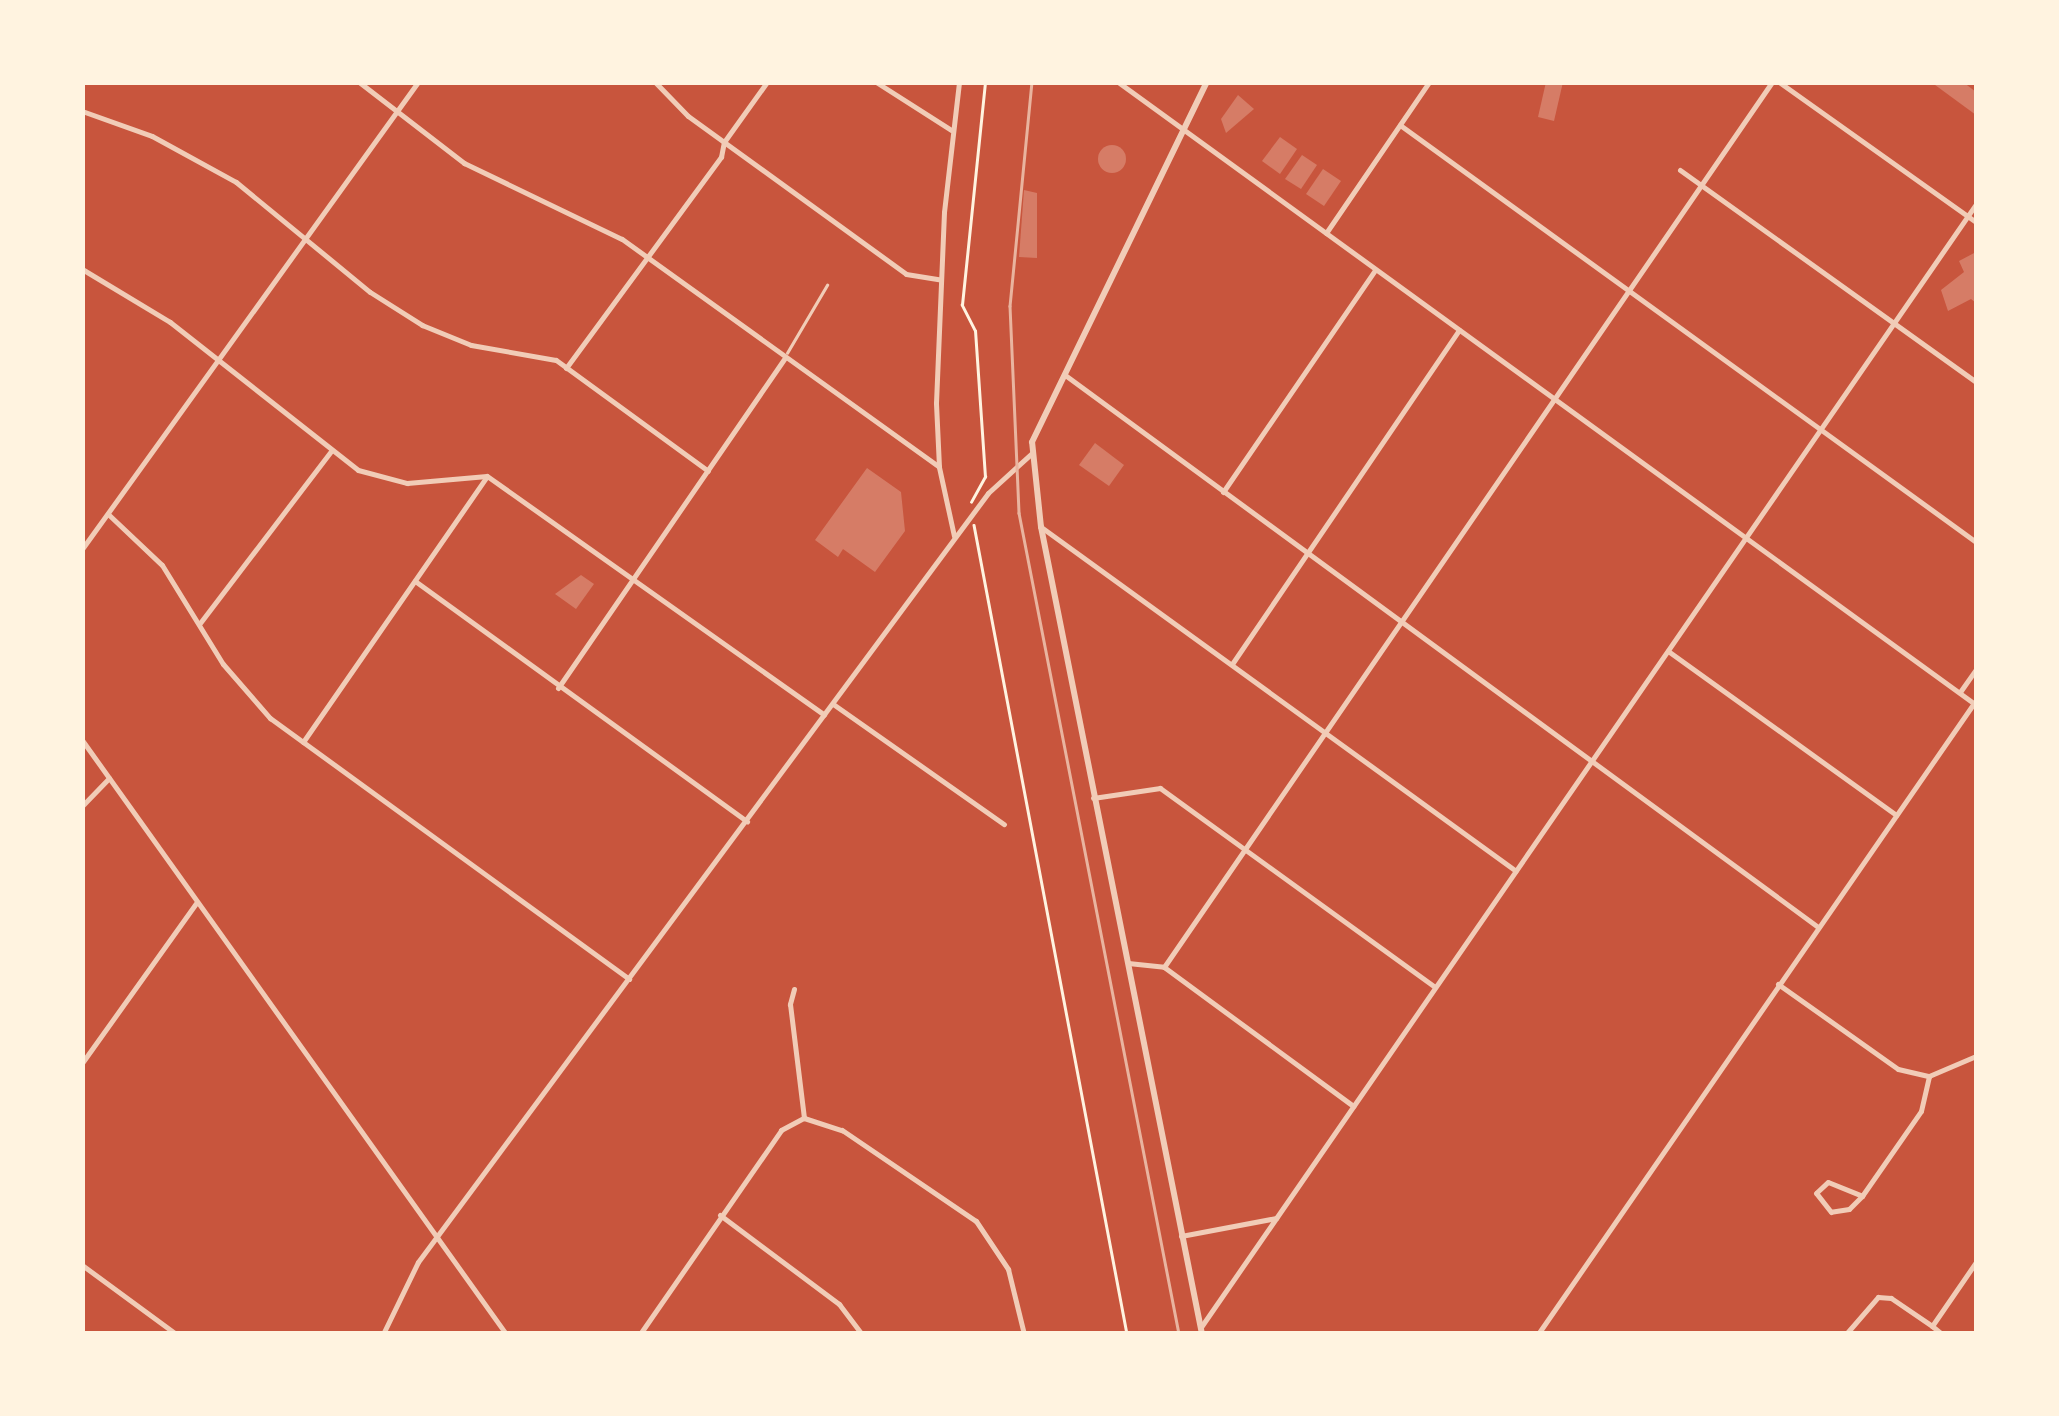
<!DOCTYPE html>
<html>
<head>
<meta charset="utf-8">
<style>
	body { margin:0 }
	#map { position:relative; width:2059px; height:1416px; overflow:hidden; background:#c8553d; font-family:"IBM Plex Sans",sans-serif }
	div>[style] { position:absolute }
	.building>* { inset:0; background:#d67c66 }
	.round { border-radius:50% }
	.path>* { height:2.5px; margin:-1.25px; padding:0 1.25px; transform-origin:1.25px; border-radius:1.25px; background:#fff3e0 }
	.service>* { height:2.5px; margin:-1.25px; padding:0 1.25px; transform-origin:1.25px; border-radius:1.25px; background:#f1ccb7 }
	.minor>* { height:5px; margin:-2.5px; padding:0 2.5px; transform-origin:2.5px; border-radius:2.5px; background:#f1ccb7 }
	.tertiary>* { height:6px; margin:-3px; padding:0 3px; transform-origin:3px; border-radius:3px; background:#f1ccb7 }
	.rail>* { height:2.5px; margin:-1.25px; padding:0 1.25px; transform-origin:1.25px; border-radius:1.25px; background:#e9b49f }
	span { translate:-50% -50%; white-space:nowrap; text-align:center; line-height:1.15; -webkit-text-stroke:10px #fff3e0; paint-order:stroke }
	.frame { position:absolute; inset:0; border:85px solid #fff3e0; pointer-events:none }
</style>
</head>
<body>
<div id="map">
	<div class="building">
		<div style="clip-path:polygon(1546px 82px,1563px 82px,1554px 121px,1538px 117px)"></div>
		<div style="clip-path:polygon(1931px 82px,1963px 82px,1976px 92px,1976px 115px)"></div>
		<div style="clip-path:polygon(1238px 95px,1254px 109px,1226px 133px,1221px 119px)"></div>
		<div style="clip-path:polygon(1280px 137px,1297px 149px,1280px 174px,1262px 161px)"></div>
		<div class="round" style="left:1098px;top:145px;width:28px;height:28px"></div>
		<div style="clip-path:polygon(1302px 155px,1317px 165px,1301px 189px,1285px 179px)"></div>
		<div style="clip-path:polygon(1323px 169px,1341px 181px,1324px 206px,1306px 194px)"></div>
		<div style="clip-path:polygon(1024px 190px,1037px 193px,1037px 258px,1019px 257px)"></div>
		<div style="clip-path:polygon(1976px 252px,1976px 303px,1971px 299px,1948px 311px,1941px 290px,1964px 272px,1959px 261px)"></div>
		<div style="clip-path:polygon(1095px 443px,1124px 465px,1109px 486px,1079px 465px)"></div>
		<div style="clip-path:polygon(867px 468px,901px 492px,905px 531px,875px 572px,843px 549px,838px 557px,815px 540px)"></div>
		<div style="clip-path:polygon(581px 575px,594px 584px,576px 609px,555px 594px)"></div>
	</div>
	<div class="path">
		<div style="left:971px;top:502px;width:29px;rotate:-61deg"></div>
		<div style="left:985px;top:477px;width:146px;rotate:-93.9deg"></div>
		<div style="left:975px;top:331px;width:29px;rotate:-117deg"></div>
		<div style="left:962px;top:305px;width:224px;rotate:-84.1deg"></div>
		<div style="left:974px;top:525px;width:823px;rotate:79.29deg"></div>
	</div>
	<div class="service">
		<div style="left:787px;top:353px;width:79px;rotate:-59.5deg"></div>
	</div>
	<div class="minor">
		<div style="left:359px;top:82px;width:133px;rotate:37.6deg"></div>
		<div style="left:464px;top:163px;width:175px;rotate:25.7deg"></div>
		<div style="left:622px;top:239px;width:390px;rotate:35.7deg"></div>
		<div style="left:655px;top:82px;width:47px;rotate:45.9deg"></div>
		<div style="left:688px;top:116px;width:269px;rotate:35.9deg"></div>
		<div style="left:906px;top:274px;width:33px;rotate:9deg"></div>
		<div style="left:876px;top:82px;width:89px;rotate:32.6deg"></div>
		<div style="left:1118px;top:82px;width:1060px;rotate:35.98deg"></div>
		<div style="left:1779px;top:82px;width:242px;rotate:35.4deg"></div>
		<div style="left:82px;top:111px;width:74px;rotate:19.7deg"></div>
		<div style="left:152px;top:136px;width:96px;rotate:28.7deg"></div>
		<div style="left:236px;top:182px;width:173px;rotate:39.4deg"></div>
		<div style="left:370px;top:292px;width:62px;rotate:32.4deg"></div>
		<div style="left:422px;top:325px;width:53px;rotate:22.2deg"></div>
		<div style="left:471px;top:345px;width:86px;rotate:10deg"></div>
		<div style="left:556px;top:360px;width:188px;rotate:36.1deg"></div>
		<div style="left:1400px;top:125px;width:711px;rotate:35.9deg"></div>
		<div style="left:1680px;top:170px;width:364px;rotate:35.6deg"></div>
		<div style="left:1326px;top:233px;width:183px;rotate:-55.7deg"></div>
		<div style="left:82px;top:269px;width:103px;rotate:31.1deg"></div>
		<div style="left:170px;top:322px;width:239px;rotate:38.2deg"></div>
		<div style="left:358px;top:470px;width:51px;rotate:14.9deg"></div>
		<div style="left:407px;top:483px;width:80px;rotate:-5deg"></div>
		<div style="left:487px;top:476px;width:413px;rotate:35.3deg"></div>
		<div style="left:566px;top:368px;width:262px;rotate:-53.7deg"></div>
		<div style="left:721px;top:157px;width:15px;rotate:-79deg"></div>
		<div style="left:724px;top:142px;width:74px;rotate:-54.4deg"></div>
		<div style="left:1065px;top:375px;width:934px;rotate:36.24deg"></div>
		<div style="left:1223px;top:492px;width:269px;rotate:-55.6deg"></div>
		<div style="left:108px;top:514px;width:74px;rotate:43.4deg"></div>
		<div style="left:162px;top:565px;width:116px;rotate:58.4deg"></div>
		<div style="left:223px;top:664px;width:72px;rotate:49deg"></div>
		<div style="left:270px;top:718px;width:444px;rotate:36deg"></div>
		<div style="left:1041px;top:527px;width:586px;rotate:35.91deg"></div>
		<div style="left:954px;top:536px;width:71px;rotate:-102.3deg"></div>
		<div style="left:939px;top:467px;width:64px;rotate:-92.7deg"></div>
		<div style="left:936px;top:403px;width:191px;rotate:-87.6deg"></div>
		<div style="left:944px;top:212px;width:131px;rotate:-83.4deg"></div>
		<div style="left:82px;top:549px;width:575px;rotate:-54.27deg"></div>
		<div style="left:415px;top:581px;width:410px;rotate:35.9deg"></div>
		<div style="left:200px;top:623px;width:216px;rotate:-52.7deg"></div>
		<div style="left:1668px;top:651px;width:281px;rotate:35.7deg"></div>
		<div style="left:1232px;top:664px;width:404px;rotate:-55.8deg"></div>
		<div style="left:558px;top:688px;width:401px;rotate:-55.5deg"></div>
		<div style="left:1960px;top:692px;width:28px;rotate:-55deg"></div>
		<div style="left:833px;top:704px;width:209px;rotate:35.1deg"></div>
		<div style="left:82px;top:740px;width:730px;rotate:54.48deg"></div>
		<div style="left:303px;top:742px;width:323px;rotate:-55.3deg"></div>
		<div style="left:1093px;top:798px;width:68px;rotate:-8.5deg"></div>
		<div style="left:1160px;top:788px;width:339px;rotate:35.9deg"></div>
		<div style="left:82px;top:806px;width:39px;rotate:-46deg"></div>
		<div style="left:1128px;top:963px;width:36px;rotate:6deg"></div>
		<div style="left:1164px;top:967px;width:235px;rotate:36.3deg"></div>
		<div style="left:1164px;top:967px;width:1074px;rotate:-55.51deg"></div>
		<div style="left:1778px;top:984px;width:147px;rotate:35.3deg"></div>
		<div style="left:1898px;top:1069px;width:32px;rotate:13deg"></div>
		<div style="left:1929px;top:1076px;width:51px;rotate:-23.1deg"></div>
		<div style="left:794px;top:989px;width:16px;rotate:105deg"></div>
		<div style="left:790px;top:1004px;width:115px;rotate:83deg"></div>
		<div style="left:804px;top:1118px;width:40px;rotate:18deg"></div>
		<div style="left:842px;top:1130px;width:162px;rotate:34.2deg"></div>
		<div style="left:976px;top:1221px;width:58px;rotate:56.3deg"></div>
		<div style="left:1008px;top:1269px;width:67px;rotate:76.2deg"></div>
		<div style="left:82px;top:1063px;width:196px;rotate:-54.5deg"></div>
		<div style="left:1862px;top:1196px;width:18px;rotate:135deg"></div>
		<div style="left:1849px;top:1209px;width:18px;rotate:171deg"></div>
		<div style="left:1831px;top:1212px;width:24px;rotate:-128deg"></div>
		<div style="left:1816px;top:1193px;width:16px;rotate:-43deg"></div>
		<div style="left:1828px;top:1182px;width:37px;rotate:22deg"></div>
		<div style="left:1862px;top:1196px;width:103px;rotate:-55.2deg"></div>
		<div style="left:1921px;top:1111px;width:36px;rotate:-77deg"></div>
		<div style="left:720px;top:1215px;width:149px;rotate:36.8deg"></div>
		<div style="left:839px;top:1304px;width:38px;rotate:53deg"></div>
		<div style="left:1181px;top:1236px;width:97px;rotate:-10.7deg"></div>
		<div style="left:82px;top:1265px;width:117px;rotate:36.3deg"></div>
		<div style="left:1932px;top:1326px;width:13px;rotate:39deg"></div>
		<div style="left:1201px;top:1327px;width:1364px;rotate:-55.39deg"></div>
		<div style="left:383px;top:1334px;width:80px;rotate:-64.1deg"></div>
		<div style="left:418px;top:1262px;width:957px;rotate:-53.45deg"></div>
		<div style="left:988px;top:493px;width:59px;rotate:-42.3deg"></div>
		<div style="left:640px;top:1334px;width:248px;rotate:-55.3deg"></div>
		<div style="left:781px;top:1130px;width:26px;rotate:-28deg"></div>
		<div style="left:1538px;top:1334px;width:767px;rotate:-55.36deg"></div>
		<div style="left:1846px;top:1334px;width:49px;rotate:-49.1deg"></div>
		<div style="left:1878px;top:1297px;width:13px;rotate:4deg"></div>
		<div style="left:1891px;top:1298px;width:50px;rotate:34.3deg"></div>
		<div style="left:1932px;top:1326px;width:78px;rotate:-55.5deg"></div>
	</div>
	<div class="tertiary">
		<div style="left:1202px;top:1334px;width:823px;rotate:-101.28deg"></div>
		<div style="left:1041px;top:527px;width:85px;rotate:-96deg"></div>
		<div style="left:1032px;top:442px;width:400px;rotate:-64.1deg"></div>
	</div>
	<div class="rail">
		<div style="left:1032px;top:82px;width:225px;rotate:95.6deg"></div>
		<div style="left:1010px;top:306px;width:207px;rotate:87.5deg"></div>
		<div style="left:1019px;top:513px;width:836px;rotate:78.97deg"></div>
	</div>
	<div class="frame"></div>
</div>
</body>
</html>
